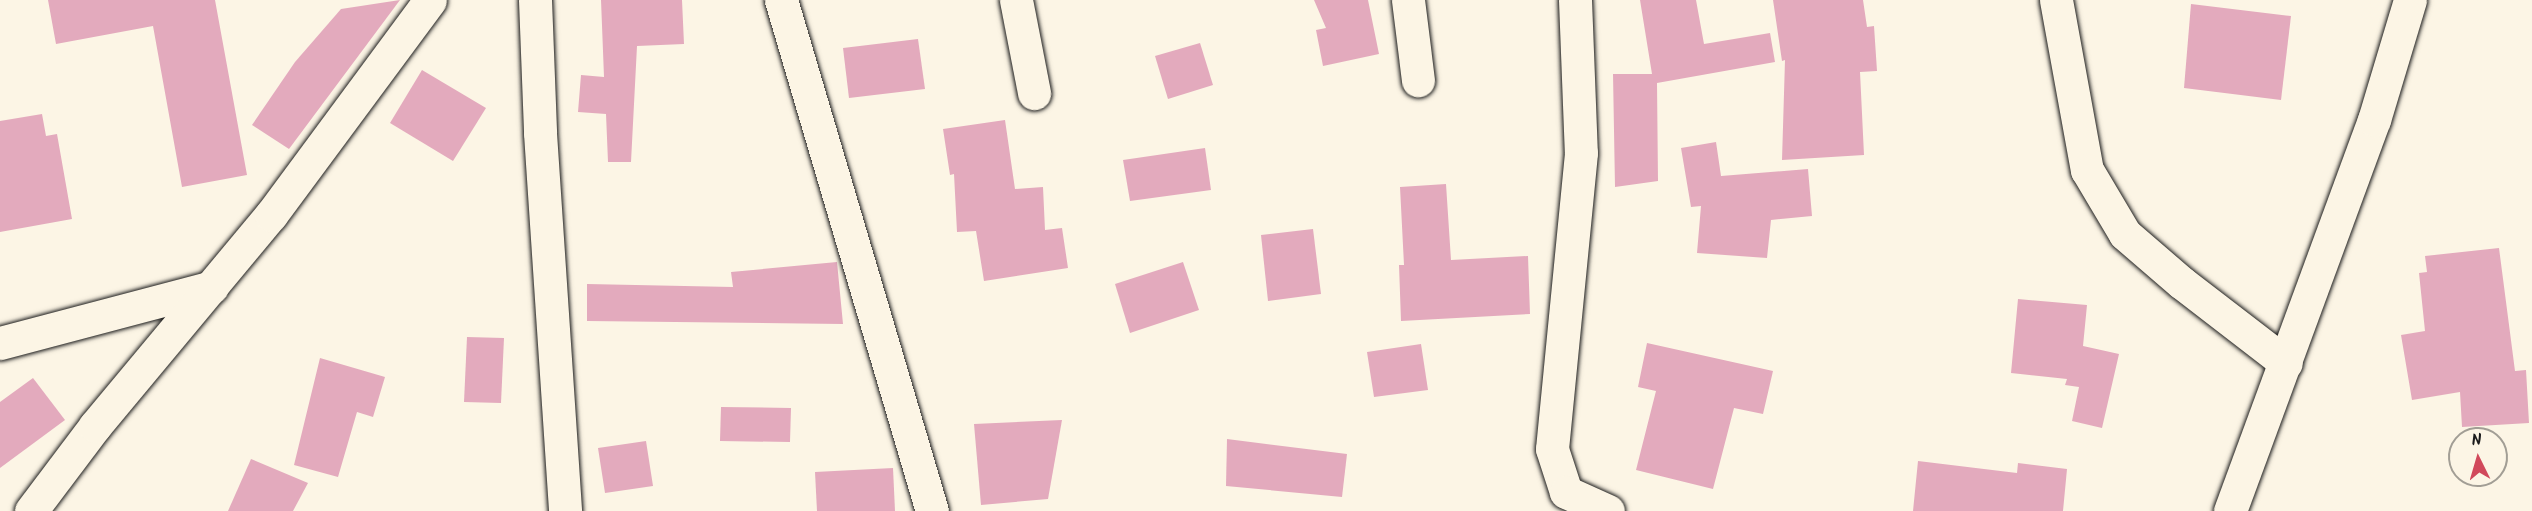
<!DOCTYPE html>
<html>
<head>
<meta charset="utf-8">
<style>
	body { margin:0 }
	#map { position:relative; width:2532px; height:511px; overflow:hidden; background:#fcf5e5; font-family:Kalam,sans-serif }
	div>[style] { position:absolute }
	.building>* { inset:0; background:#e3aabd }
	.roads { filter:drop-shadow(0 0 2px #1c1c1c) drop-shadow(0 0 2px #1c1c1c) }
	.street>* { height:33px; margin:-16.5px; padding:0 16.5px; transform-origin:16.5px; border-radius:16.5px; background:#fcf5e5 }
	span { translate:-50% -50%; white-space:nowrap; text-align:center; line-height:1.15; -webkit-text-stroke:4.5px #fcf5e5; paint-order:stroke }
	.north { position:absolute; left:2448px; top:427px; width:60px; height:60px; box-sizing:border-box; background:#fcf5e5; border:2px solid #a29e95; border-radius:50%; rotate:355deg; font-size:16px; font-weight:700; line-height:24px; text-align:center; color:#1c1c1c }
	.north::after { content:''; display:block; margin:auto; width:21px; height:27px; background:#d1495b; clip-path:polygon(50% 0,100% 100%,50% 72%,0 100%) }
</style>
</head>
<body>
<div id="map">
	<div class="building">
		<div style="clip-path:polygon(48px 0,215px 0,247px 175px,182px 187px,153px 26px,56px 44px)"></div>
		<div style="clip-path:polygon(400px 0,289px 149px,252px 125px,295px 62px,341px 9px)"></div>
		<div style="clip-path:polygon(601px 0,682px 0,684px 44px,637px 46px,631px 162px,608px 162px,606px 114px,578px 112px,581px 75px,604px 77px)"></div>
		<div style="clip-path:polygon(1314px 0,1368px 0,1379px 54px,1323px 66px,1316px 30px,1326px 28px)"></div>
		<div style="clip-path:polygon(1640px 0,1696px 0,1704px 44px,1770px 33px,1775px 62px,1657px 83px,1658px 181px,1615px 187px,1613px 74px,1652px 74px)"></div>
		<div style="clip-path:polygon(1773px 0,1863px 0,1867px 27px,1874px 26px,1877px 71px,1860px 72px,1864px 155px,1782px 160px,1785px 60px,1782px 61px)"></div>
		<div style="clip-path:polygon(2191px 4px,2291px 16px,2281px 100px,2184px 88px)"></div>
		<div style="clip-path:polygon(918px 39px,925px 89px,849px 98px,843px 48px)"></div>
		<div style="clip-path:polygon(1200px 43px,1213px 85px,1168px 99px,1155px 56px)"></div>
		<div style="clip-path:polygon(422px 70px,486px 108px,453px 161px,390px 123px)"></div>
		<div style="clip-path:polygon(42px 114px,46px 136px,57px 134px,72px 219px,0 232px,0 121px)"></div>
		<div style="clip-path:polygon(1005px 120px,1015px 189px,1043px 187px,1045px 230px,1062px 228px,1068px 268px,984px 281px,976px 231px,957px 232px,954px 174px,950px 175px,943px 129px)"></div>
		<div style="clip-path:polygon(1716px 142px,1721px 176px,1808px 169px,1812px 216px,1771px 220px,1767px 258px,1697px 253px,1701px 206px,1691px 207px,1681px 148px)"></div>
		<div style="clip-path:polygon(1205px 148px,1211px 190px,1130px 201px,1123px 160px)"></div>
		<div style="clip-path:polygon(1446px 184px,1451px 260px,1528px 256px,1530px 314px,1401px 321px,1399px 265px,1404px 265px,1400px 187px)"></div>
		<div style="clip-path:polygon(1313px 229px,1321px 294px,1268px 301px,1261px 235px)"></div>
		<div style="clip-path:polygon(2499px 248px,2515px 371px,2526px 370px,2529px 423px,2462px 427px,2460px 392px,2412px 400px,2401px 335px,2425px 331px,2419px 273px,2427px 272px,2425px 256px)"></div>
		<div style="clip-path:polygon(837px 262px,843px 324px,587px 321px,587px 284px,733px 287px,731px 272px)"></div>
		<div style="clip-path:polygon(1183px 262px,1199px 310px,1130px 333px,1115px 284px)"></div>
		<div style="clip-path:polygon(2018px 299px,2087px 305px,2083px 346px,2119px 354px,2102px 428px,2072px 421px,2079px 387px,2065px 385px,2067px 379px,2011px 373px)"></div>
		<div style="clip-path:polygon(467px 337px,504px 338px,501px 403px,464px 402px)"></div>
		<div style="clip-path:polygon(1647px 343px,1773px 371px,1763px 414px,1734px 408px,1713px 489px,1636px 470px,1656px 391px,1638px 387px)"></div>
		<div style="clip-path:polygon(1421px 344px,1428px 390px,1374px 397px,1367px 352px)"></div>
		<div style="clip-path:polygon(320px 358px,385px 377px,373px 417px,357px 412px,338px 477px,294px 465px)"></div>
		<div style="clip-path:polygon(33px 378px,65px 420px,0 468px,0 402px)"></div>
		<div style="clip-path:polygon(721px 407px,791px 408px,790px 442px,720px 441px)"></div>
		<div style="clip-path:polygon(1062px 420px,1048px 499px,981px 505px,974px 424px)"></div>
		<div style="clip-path:polygon(1227px 439px,1347px 454px,1342px 497px,1226px 486px)"></div>
		<div style="clip-path:polygon(646px 441px,653px 486px,605px 493px,598px 448px)"></div>
		<div style="clip-path:polygon(251px 459px,308px 483px,293px 511px,228px 511px)"></div>
		<div style="clip-path:polygon(1918px 461px,2017px 473px,2018px 463px,2067px 469px,2063px 511px,1913px 511px)"></div>
		<div style="clip-path:polygon(893px 468px,895px 511px,817px 511px,815px 472px)"></div>
	</div>
	<div class="roads">
		<div class="street">
			<div style="left:535px;top:0;width:133px;rotate:87.8deg"></div>
			<div style="left:540px;top:133px;width:379px;rotate:86.2deg"></div>
			<div style="left:781px;top:0;width:533px;rotate:73.54deg"></div>
			<div style="left:1016px;top:0;width:95px;rotate:79deg"></div>
			<div style="left:1408px;top:0;width:81px;rotate:82.9deg"></div>
			<div style="left:1575px;top:0;width:153px;rotate:87.8deg"></div>
			<div style="left:1581px;top:153px;width:297px;rotate:95.6deg"></div>
			<div style="left:1552px;top:449px;width:45px;rotate:72deg"></div>
			<div style="left:1566px;top:492px;width:46px;rotate:24.3deg"></div>
			<div style="left:2056px;top:0;width:173px;rotate:79.7deg"></div>
			<div style="left:2087px;top:170px;width:74px;rotate:59.3deg"></div>
			<div style="left:2125px;top:234px;width:75px;rotate:40.7deg"></div>
			<div style="left:2182px;top:283px;width:131px;rotate:37.6deg"></div>
			<div style="left:0;top:343px;width:219px;rotate:-14.8deg"></div>
			<div style="left:31px;top:511px;width:106px;rotate:-53deg"></div>
			<div style="left:95px;top:426px;width:275px;rotate:-50.2deg"></div>
			<div style="left:271px;top:215px;width:267px;rotate:-53.5deg"></div>
			<div style="left:2230px;top:511px;width:417px;rotate:-69.8deg"></div>
			<div style="left:2374px;top:120px;width:125px;rotate:-73.3deg"></div>
		</div>
	</div>
	<div class="north">N</div>
</div>
</body>
</html>
